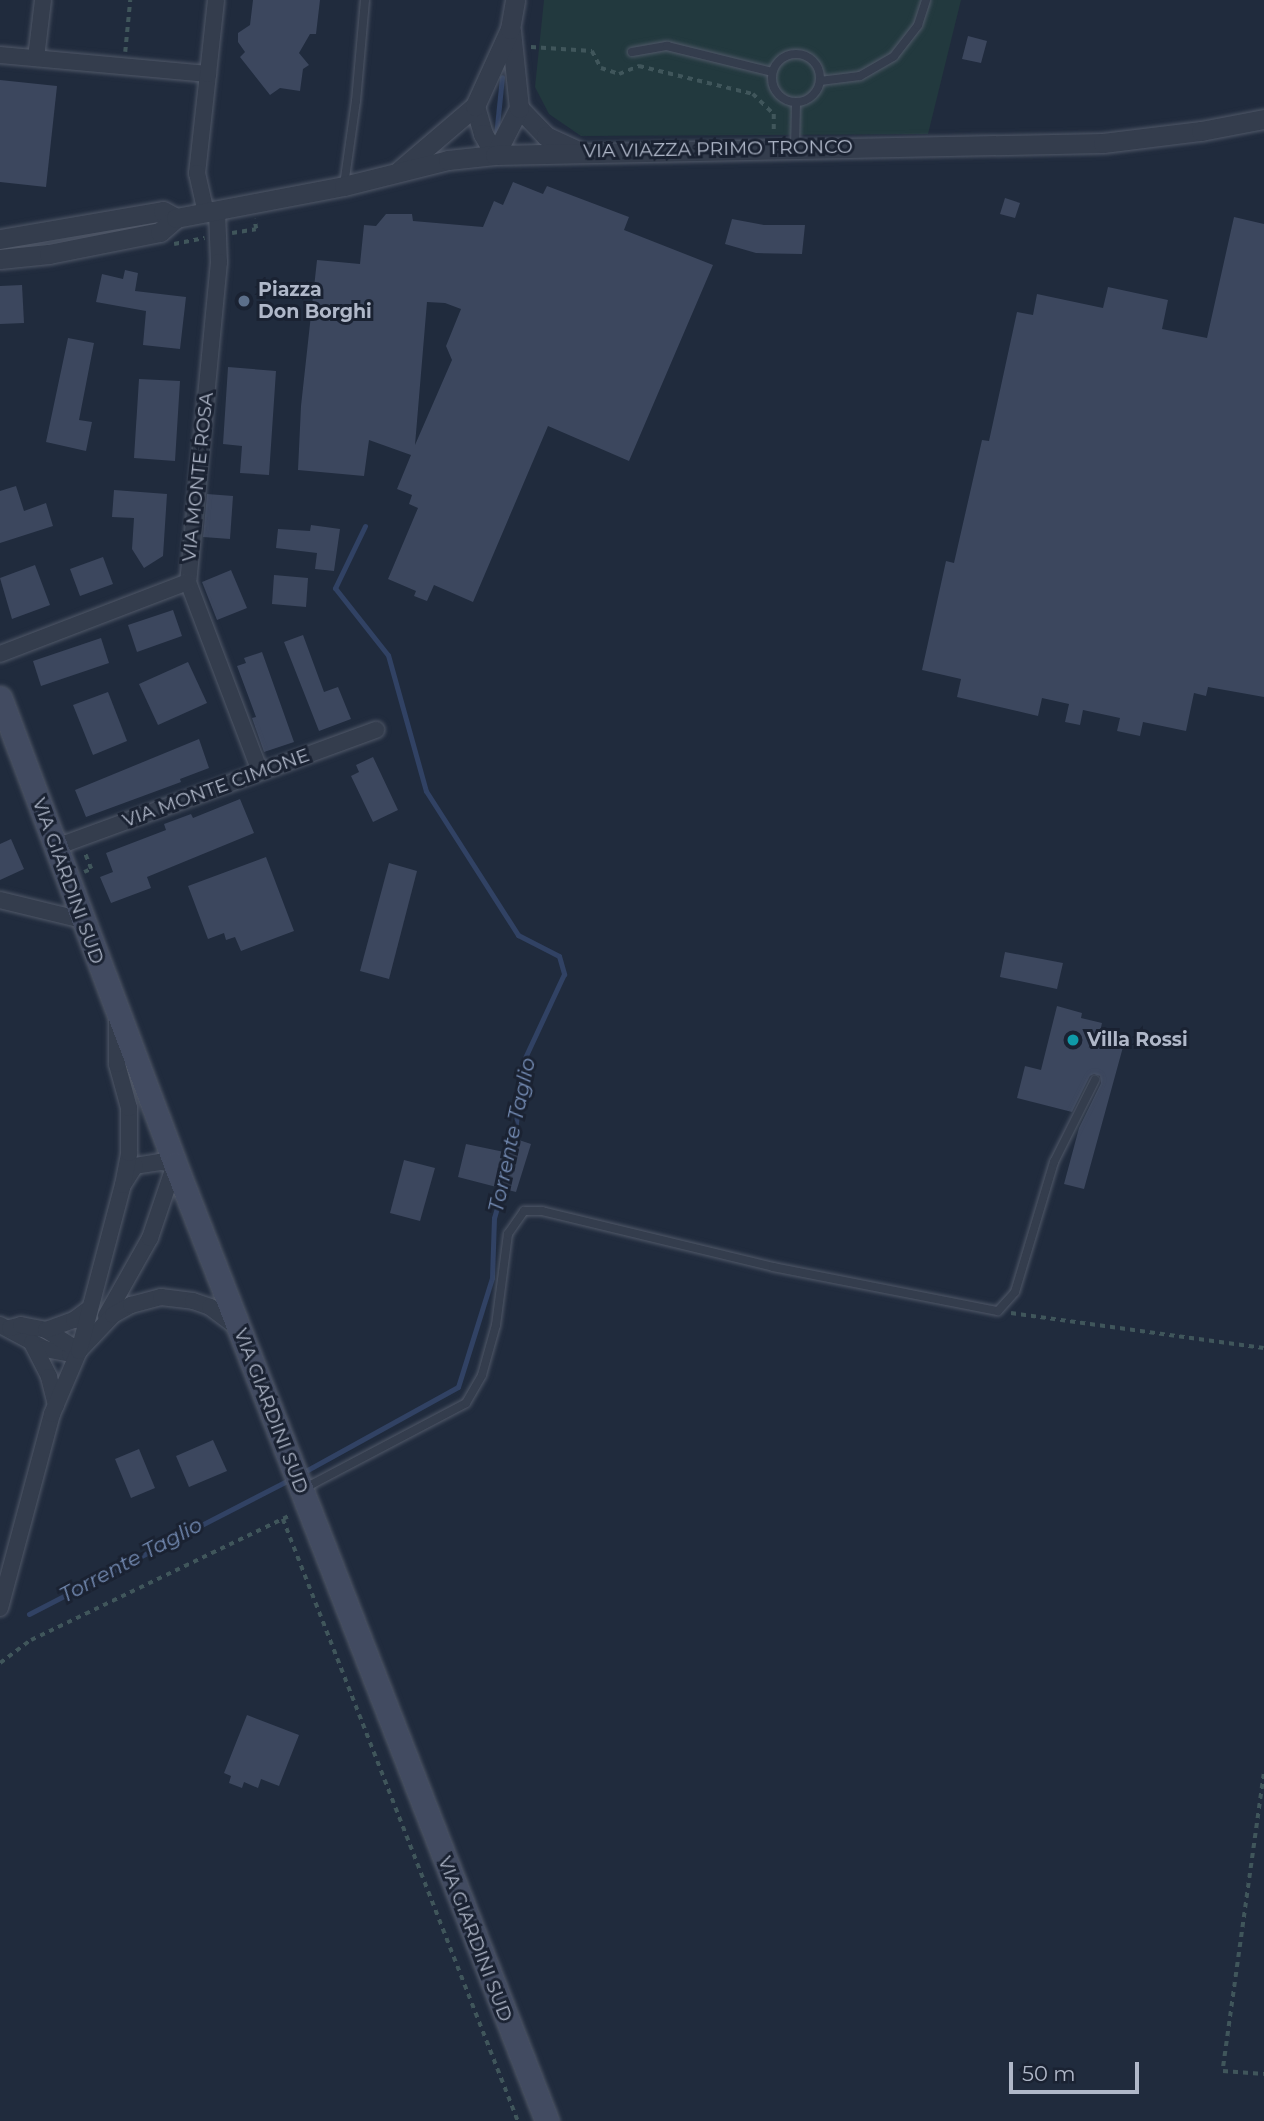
<!DOCTYPE html>
<html>
<head>
<meta charset="utf-8">
<style>
	body { margin:0 }
	#map { position:relative; width:1264px; height:2121px; overflow:hidden; background:#202b3d; font-family:Montserrat,sans-serif }
	div>[style] { position:absolute }
	.green>* { inset:0; background:#22393e }
	.stream>* { height:5px; margin:-2.5px; padding:0 2.5px; transform-origin:2.5px; border-radius:2.5px; background:#314264 }
	.building>* { inset:0; background:#3c475e }
	.path>* { height:3.5px; margin-top:-1.75px; transform-origin:0; background:repeating-linear-gradient(90deg,#40565b 0 5px,transparent 0 10px) }
	.roads { filter:drop-shadow(0 0 2px #505868) drop-shadow(0 0 2px #505868) }
	.service>* { height:8px; margin:-4px; padding:0 4px; transform-origin:4px; border-radius:4px; background:#343d4d }
	.service>.ring { margin:-4px; padding:0; box-sizing:content-box; background:none; border:8px solid #343d4d; border-radius:50% }
	.minor>* { height:16px; margin:-8px; padding:0 8px; transform-origin:8px; border-radius:8px; background:#343d4d }
	.tertiary>* { height:19px; margin:-9.5px; padding:0 9.5px; transform-origin:9.5px; border-radius:9.5px; background:#343d4d }
	.secondary>* { height:23px; margin:-11.5px; padding:0 11.5px; transform-origin:11.5px; border-radius:11.5px; background:#424b61 }
	.dots>* { width:19px; height:19px; translate:-50% -50%; box-sizing:border-box; border:4px solid #1a2232; border-radius:50% }
	span { translate:-50% -50%; white-space:nowrap; text-align:center; line-height:1.15; -webkit-text-stroke:6px #1a2232; paint-order:stroke }
	.street-label { font-size:19px; color:#b0b8c9 }
	.poi-label { font-size:19px; color:#b0b8c9; font-weight:700 }
	.left { translate:0 -50%; text-align:left }
	.water-label { font-size:21px; color:#748bb3; font-style:italic }
	.scale { position:absolute; left:1009px; top:2062px; width:130px; height:32px; box-sizing:border-box; border:4px solid #b0b8c9; border-top:0; padding-left:9px; font-size:21px; line-height:24px; white-space:nowrap; color:#b0b8c9; -webkit-text-stroke:5px #1a2232; paint-order:stroke }
</style>
</head>
<body>
<div id="map">
	<div class="green">
		<div style="clip-path:polygon(544px 0,961px 0,928px 134px,581px 136px,549px 114px,535px 87px)"></div>
	</div>
	<div class="stream">
		<div style="left:496px;top:136px;width:59px;rotate:-84.2deg"></div>
		<div style="left:365px;top:526px;width:69px;rotate:115.8deg"></div>
		<div style="left:335px;top:588px;width:85px;rotate:51.7deg"></div>
		<div style="left:388px;top:655px;width:141px;rotate:74.4deg"></div>
		<div style="left:426px;top:791px;width:171px;rotate:57.4deg"></div>
		<div style="left:518px;top:935px;width:46px;rotate:27.1deg"></div>
		<div style="left:559px;top:956px;width:19px;rotate:74deg"></div>
		<div style="left:564px;top:974px;width:99px;rotate:115deg"></div>
		<div style="left:522px;top:1064px;width:79px;rotate:95.8deg"></div>
		<div style="left:302px;top:1473px;width:178px;rotate:-28.9deg"></div>
		<div style="left:458px;top:1387px;width:114px;rotate:-72.7deg"></div>
		<div style="left:492px;top:1278px;width:60px;rotate:-88.1deg"></div>
		<div style="left:494px;top:1218px;width:36px;rotate:-74deg"></div>
		<div style="left:29px;top:1614px;width:294px;rotate:-27.3deg"></div>
	</div>
	<div class="building">
		<div style="clip-path:polygon(253px 0,320px 0,316px 34px,310px 34px,299px 53px,309px 65px,303px 69px,300px 91px,280px 88px,270px 95px,240px 57px,245px 52px,238px 42px,238px 33px,250px 25px)"></div>
		<div style="clip-path:polygon(968px 36px,987px 41px,981px 63px,962px 59px)"></div>
		<div style="clip-path:polygon(0 80px,57px 86px,46px 187px,0 182px)"></div>
		<div style="clip-path:polygon(evenodd,513px 182px,543px 194px,547px 186px,629px 217px,624px 230px,713px 265px,629px 461px,548px 426px,473px 602px,434px 585px,427px 601px,414px 596px,416px 591px,388px 579px,418px 508px,409px 504px,412px 495px,397px 489px,411px 455px,369px 440px,364px 476px,298px 470px,301px 406px,317px 260px,360px 264px,364px 225px,376px 226px,386px 214px,412px 214px,413px 221px,483px 227px,494px 201px,503px 205px,513px 182px,427px 302px,445px 303px,461px 309px,446px 346px,452px 360px,415px 445px,427px 302px)"></div>
		<div style="clip-path:polygon(1005px 198px,1020px 203px,1015px 218px,1000px 214px)"></div>
		<div style="clip-path:polygon(1234px 217px,1264px 224px,1264px 697px,1208px 687px,1206px 696px,1194px 693px,1186px 731px,1143px 722px,1140px 736px,1117px 731px,1120px 718px,1083px 710px,1080px 725px,1065px 722px,1069px 704px,1042px 698px,1038px 716px,957px 697px,961px 679px,922px 670px,946px 561px,954px 563px,982px 440px,989px 441px,1017px 312px,1033px 315px,1037px 294px,1103px 308px,1108px 287px,1168px 300px,1162px 329px,1207px 338px)"></div>
		<div style="clip-path:polygon(732px 219px,764px 225px,805px 225px,802px 254px,756px 253px,725px 244px)"></div>
		<div style="clip-path:polygon(125px 270px,138px 273px,135px 291px,186px 297px,180px 349px,143px 345px,146px 311px,96px 302px,102px 274px,123px 279px)"></div>
		<div style="clip-path:polygon(22px 285px,24px 323px,0 324px,0 286px)"></div>
		<div style="clip-path:polygon(68px 338px,94px 343px,79px 420px,92px 422px,86px 451px,46px 442px)"></div>
		<div style="clip-path:polygon(228px 367px,276px 371px,269px 475px,240px 473px,242px 446px,223px 444px)"></div>
		<div style="clip-path:polygon(139px 379px,180px 381px,175px 461px,134px 458px)"></div>
		<div style="clip-path:polygon(16px 486px,24px 511px,46px 503px,53px 526px,0 543px,0 491px)"></div>
		<div style="clip-path:polygon(114px 490px,167px 494px,163px 556px,144px 568px,132px 549px,134px 518px,112px 517px)"></div>
		<div style="clip-path:polygon(207px 494px,233px 496px,230px 539px,203px 537px)"></div>
		<div style="clip-path:polygon(311px 525px,340px 529px,334px 571px,315px 569px,317px 553px,276px 548px,278px 529px,310px 531px)"></div>
		<div style="clip-path:polygon(103px 557px,113px 584px,80px 596px,70px 569px)"></div>
		<div style="clip-path:polygon(35px 565px,50px 605px,12px 619px,0 578px)"></div>
		<div style="clip-path:polygon(231px 570px,247px 608px,217px 620px,202px 582px)"></div>
		<div style="clip-path:polygon(274px 575px,308px 578px,306px 607px,272px 604px)"></div>
		<div style="clip-path:polygon(173px 610px,182px 636px,137px 652px,128px 625px)"></div>
		<div style="clip-path:polygon(303px 635px,324px 692px,338px 687px,351px 719px,319px 731px,284px 642px)"></div>
		<div style="clip-path:polygon(101px 638px,109px 663px,41px 686px,33px 661px)"></div>
		<div style="clip-path:polygon(262px 652px,294px 742px,264px 752px,252px 718px,256px 717px,237px 666px,246px 663px,244px 658px)"></div>
		<div style="clip-path:polygon(188px 662px,207px 703px,158px 725px,139px 684px)"></div>
		<div style="clip-path:polygon(108px 692px,127px 741px,93px 755px,73px 705px)"></div>
		<div style="clip-path:polygon(199px 739px,209px 768px,180px 779px,181px 782px,86px 817px,75px 790px)"></div>
		<div style="clip-path:polygon(373px 757px,398px 810px,373px 822px,351px 776px,359px 772px,356px 765px)"></div>
		<div style="clip-path:polygon(240px 799px,254px 833px,147px 877px,151px 888px,111px 903px,100px 877px,113px 872px,106px 853px,166px 830px,164px 824px,191px 814px,193px 818px)"></div>
		<div style="clip-path:polygon(11px 839px,24px 869px,0 880px,0 844px)"></div>
		<div style="clip-path:polygon(266px 857px,294px 931px,241px 951px,235px 937px,226px 940px,224px 933px,208px 939px,188px 886px)"></div>
		<div style="clip-path:polygon(389px 863px,417px 871px,389px 979px,360px 971px)"></div>
		<div style="clip-path:polygon(1005px 952px,1063px 963px,1057px 989px,1000px 977px)"></div>
		<div style="clip-path:polygon(1057px 1006px,1082px 1013px,1081px 1018px,1102px 1023px,1098px 1041px,1123px 1047px,1084px 1189px,1064px 1184px,1079px 1128px,1101px 1083px,1100px 1076px,1094px 1074px,1090px 1076px,1072px 1112px,1017px 1098px,1025px 1066px,1041px 1070px)"></div>
		<div style="clip-path:polygon(513px 1138px,531px 1144px,516px 1192px,458px 1177px,466px 1144px,509px 1153px)"></div>
		<div style="clip-path:polygon(404px 1160px,435px 1168px,420px 1221px,390px 1213px)"></div>
		<div style="clip-path:polygon(213px 1440px,227px 1471px,189px 1487px,176px 1456px)"></div>
		<div style="clip-path:polygon(139px 1449px,155px 1488px,131px 1498px,115px 1459px)"></div>
		<div style="clip-path:polygon(247px 1715px,299px 1735px,279px 1786px,261px 1779px,258px 1788px,244px 1782px,242px 1788px,229px 1783px,231px 1776px,224px 1773px)"></div>
	</div>
	<div class="path">
		<div style="left:531px;top:47px;width:61px;rotate:3.8deg"></div>
		<div style="left:592px;top:51px;width:19px;rotate:62deg"></div>
		<div style="left:601px;top:68px;width:19px;rotate:18deg"></div>
		<div style="left:619px;top:74px;width:22px;rotate:-22deg"></div>
		<div style="left:639px;top:66px;width:117px;rotate:13.8deg"></div>
		<div style="left:753px;top:94px;width:29px;rotate:44deg"></div>
		<div style="left:774px;top:114px;width:19px;rotate:90deg"></div>
		<div style="left:125px;top:52px;width:52px;rotate:-84.5deg"></div>
		<div style="left:232px;top:233px;width:24px;rotate:-9deg"></div>
		<div style="left:256px;top:229px;width:10px;rotate:-101deg"></div>
		<div style="left:174px;top:244px;width:31px;rotate:-11deg"></div>
		<div style="left:84px;top:872px;width:8px;rotate:-23deg"></div>
		<div style="left:91px;top:869px;width:16px;rotate:-112deg"></div>
		<div style="left:1011px;top:1313px;width:255px;rotate:7.9deg"></div>
		<div style="left:283px;top:1519px;width:646px;rotate:68.68deg"></div>
		<div style="left:0;top:1663px;width:39px;rotate:-37deg"></div>
		<div style="left:31px;top:1640px;width:288px;rotate:-25.7deg"></div>
		<div style="left:1264px;top:1774px;width:300px;rotate:97.9deg"></div>
		<div style="left:1223px;top:2071px;width:41px;rotate:4.2deg"></div>
	</div>
	<div class="roads">
		<div class="service">
			<div style="left:632px;top:52px;width:36px;rotate:-10deg"></div>
			<div style="left:667px;top:46px;width:108px;rotate:13.9deg"></div>
			<div class="ring" style="left:772px;top:54px;width:40px;height:40px"></div>
			<div style="left:820px;top:81px;width:40px;rotate:-7.1deg"></div>
			<div style="left:860px;top:76px;width:39px;rotate:-30deg"></div>
			<div style="left:894px;top:56px;width:39px;rotate:-52deg"></div>
			<div style="left:918px;top:25px;width:26px;rotate:-72deg"></div>
			<div style="left:795px;top:148px;width:45px;rotate:-88.7deg"></div>
			<div style="left:344px;top:185px;width:85px;rotate:-81.9deg"></div>
			<div style="left:356px;top:101px;width:101px;rotate:-84.9deg"></div>
			<div style="left:305px;top:1488px;width:182px;rotate:-27.8deg"></div>
			<div style="left:466px;top:1403px;width:32px;rotate:-60deg"></div>
			<div style="left:482px;top:1375px;width:52px;rotate:-74.4deg"></div>
			<div style="left:496px;top:1325px;width:92px;rotate:-82.5deg"></div>
			<div style="left:508px;top:1234px;width:28px;rotate:-55deg"></div>
			<div style="left:524px;top:1211px;width:18px"></div>
			<div style="left:542px;top:1211px;width:238px;rotate:13.6deg"></div>
			<div style="left:773px;top:1267px;width:229px;rotate:11.1deg"></div>
			<div style="left:998px;top:1311px;width:25px;rotate:-48deg"></div>
			<div style="left:1015px;top:1292px;width:136px;rotate:-73.3deg"></div>
			<div style="left:1054px;top:1162px;width:92px;rotate:-63.4deg"></div>
		</div>
		<div class="minor">
			<div style="left:0;top:55px;width:209px;rotate:5.2deg"></div>
			<div style="left:208px;top:74px;width:100px;rotate:96.3deg"></div>
			<div style="left:197px;top:173px;width:41px;rotate:77.3deg"></div>
			<div style="left:36px;top:58px;width:58px;rotate:-83.1deg"></div>
			<div style="left:208px;top:74px;width:74px;rotate:-83.8deg"></div>
			<div style="left:217px;top:211px;width:51px;rotate:87.8deg"></div>
			<div style="left:219px;top:262px;width:321px;rotate:95.5deg"></div>
			<div style="left:188px;top:582px;width:203px;rotate:69.2deg"></div>
			<div style="left:0;top:654px;width:201px;rotate:-21deg"></div>
			<div style="left:56px;top:847px;width:341px;rotate:-20.1deg"></div>
			<div style="left:0;top:900px;width:84px;rotate:13.7deg"></div>
			<div style="left:106px;top:1316px;width:90px;rotate:-60.6deg"></div>
			<div style="left:150px;top:1238px;width:78px;rotate:-71.3deg"></div>
			<div style="left:175px;top:1164px;width:15px;rotate:-172deg"></div>
			<div style="left:160px;top:1162px;width:25px;rotate:171deg"></div>
			<div style="left:135px;top:1166px;width:19px;rotate:122deg"></div>
			<div style="left:0;top:1325px;width:51px;rotate:28.1deg"></div>
			<div style="left:45px;top:1349px;width:25px;rotate:11deg"></div>
			<div style="left:70px;top:1354px;width:9px;rotate:-18deg"></div>
			<div style="left:79px;top:1351px;width:50px;rotate:-46.6deg"></div>
			<div style="left:113px;top:1315px;width:21px;rotate:-29deg"></div>
			<div style="left:131px;top:1305px;width:31px;rotate:-15deg"></div>
			<div style="left:161px;top:1297px;width:32px;rotate:7deg"></div>
			<div style="left:193px;top:1301px;width:18px;rotate:19deg"></div>
			<div style="left:210px;top:1307px;width:31px;rotate:37deg"></div>
			<div style="left:10px;top:1328px;width:11px;rotate:-15deg"></div>
			<div style="left:21px;top:1325px;width:25px;rotate:11deg"></div>
			<div style="left:46px;top:1330px;width:39px;rotate:32deg"></div>
			<div style="left:46px;top:1330px;width:30px;rotate:-20deg"></div>
			<div style="left:74px;top:1320px;width:20px;rotate:-37deg"></div>
			<div style="left:32px;top:1343px;width:38px;rotate:63deg"></div>
			<div style="left:49px;top:1377px;width:29px;rotate:76deg"></div>
			<div style="left:0;top:1608px;width:201px;rotate:-75deg"></div>
			<div style="left:52px;top:1414px;width:69px;rotate:-66.8deg"></div>
			<div style="left:79px;top:1351px;width:172px;rotate:-75.2deg"></div>
			<div style="left:123px;top:1185px;width:33px;rotate:-79deg"></div>
			<div style="left:129px;top:1153px;width:45px;rotate:-90deg"></div>
			<div style="left:129px;top:1108px;width:46px;rotate:-105.3deg"></div>
			<div style="left:117px;top:1064px;width:46px;rotate:-90deg"></div>
		</div>
		<div class="tertiary">
			<div style="left:475px;top:106px;width:29px;rotate:74deg"></div>
			<div style="left:483px;top:134px;width:24px;rotate:60deg"></div>
			<div style="left:519px;top:108px;width:39px;rotate:46deg"></div>
			<div style="left:546px;top:136px;width:33px;rotate:25deg"></div>
			<div style="left:495px;top:155px;width:53px;rotate:-62.9deg"></div>
			<div style="left:519px;top:108px;width:78px;rotate:-95.9deg"></div>
			<div style="left:400px;top:170px;width:99px;rotate:-40.5deg"></div>
			<div style="left:475px;top:106px;width:85px;rotate:-65.6deg"></div>
			<div style="left:510px;top:29px;width:29px;rotate:-80deg"></div>
			<div style="left:0;top:239px;width:165px;rotate:-9.7deg"></div>
			<div style="left:163px;top:211px;width:15px;rotate:28deg"></div>
			<div style="left:0;top:259px;width:49px;rotate:-5.8deg"></div>
			<div style="left:49px;top:254px;width:113px;rotate:-11.2deg"></div>
			<div style="left:160px;top:232px;width:21px;rotate:-41deg"></div>
			<div style="left:176px;top:218px;width:171px;rotate:-10.8deg"></div>
			<div style="left:344px;top:186px;width:107px;rotate:-14deg"></div>
			<div style="left:448px;top:160px;width:47px;rotate:-6.1deg"></div>
			<div style="left:495px;top:155px;width:608px;rotate:-1.13deg"></div>
			<div style="left:1103px;top:143px;width:99px;rotate:-7deg"></div>
			<div style="left:1201px;top:131px;width:64px;rotate:-10.8deg"></div>
		</div>
		<div class="secondary">
			<div style="left:0;top:698px;width:498px;rotate:69.4deg"></div>
			<div style="left:175px;top:1164px;width:1027px;rotate:68.76deg"></div>
		</div>
	</div>
	<div class="dots">
		<div style="left:244px;top:301px;background:#5c6f8a"></div>
		<div style="left:1073px;top:1040px;background:#0f9aa8"></div>
	</div>
	<div class="street-label">
		<span style="left:718px;top:149px;rotate:-1deg">VIA VIAZZA PRIMO TRONCO</span>
		<span style="left:198px;top:477px;rotate:-84deg">VIA MONTE ROSA</span>
		<span style="left:216px;top:788px;rotate:-20deg">VIA MONTE CIMONE</span>
		<span style="left:68px;top:881px;rotate:70deg">VIA GIARDINI SUD</span>
		<span style="left:271px;top:1411px;rotate:69deg">VIA GIARDINI SUD</span>
		<span style="left:475px;top:1939px;rotate:69deg">VIA GIARDINI SUD</span>
	</div>
	<div class="poi-label">
		<span class="left" style="left:258px;top:301px">Piazza<br>Don Borghi</span>
		<span class="left" style="left:1087px;top:1040px">Villa Rossi</span>
	</div>
	<div class="water-label">
		<span style="left:512px;top:1135px;rotate:-78deg">Torrente Taglio</span>
		<span style="left:131px;top:1560px;rotate:-28deg">Torrente Taglio</span>
	</div>
	<div class="scale">50 m</div>
</div>
</body>
</html>
